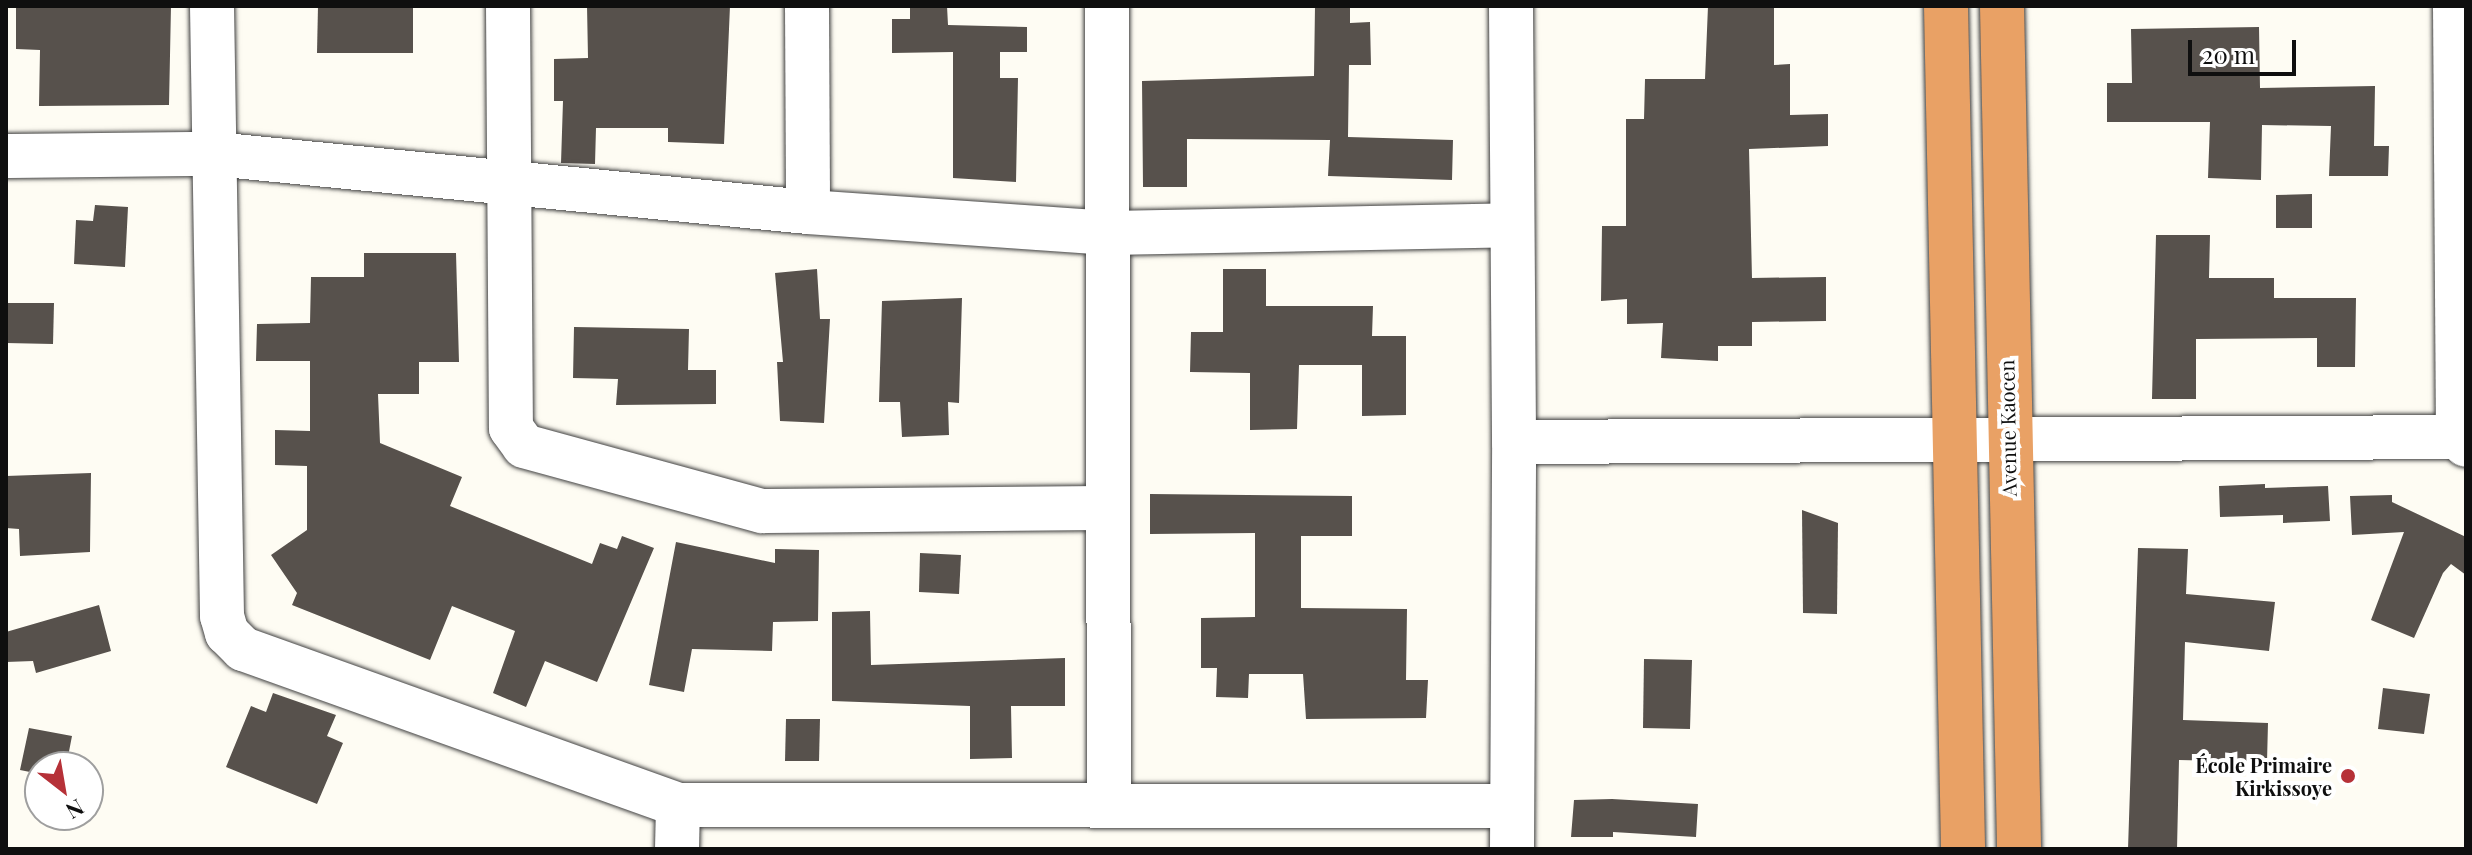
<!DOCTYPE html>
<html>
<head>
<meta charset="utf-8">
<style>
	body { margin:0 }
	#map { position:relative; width:2472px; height:855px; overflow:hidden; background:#fefcf3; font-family:"Playfair Display",serif }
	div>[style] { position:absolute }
	.building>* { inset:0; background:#57514c }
	.roads { filter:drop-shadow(0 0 2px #424242) drop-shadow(0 0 2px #424242) }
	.minor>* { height:44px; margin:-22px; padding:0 22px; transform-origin:22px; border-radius:22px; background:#fff }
	.highway>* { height:44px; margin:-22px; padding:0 22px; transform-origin:22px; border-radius:22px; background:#e9a165 }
	.dots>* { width:22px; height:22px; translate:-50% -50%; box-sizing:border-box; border:4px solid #fff; border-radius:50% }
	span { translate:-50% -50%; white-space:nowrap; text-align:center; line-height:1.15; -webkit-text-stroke:8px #fff; paint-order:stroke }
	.street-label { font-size:20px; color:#0f0f0f }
	.poi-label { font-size:20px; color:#0f0f0f; font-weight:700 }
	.right { translate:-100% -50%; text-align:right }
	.frame { position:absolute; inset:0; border:8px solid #0f0f0f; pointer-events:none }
	.north { position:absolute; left:24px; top:751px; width:80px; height:80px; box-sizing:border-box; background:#fff; border:2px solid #9f9f9f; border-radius:50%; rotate:149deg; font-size:22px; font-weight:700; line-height:32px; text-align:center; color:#0f0f0f }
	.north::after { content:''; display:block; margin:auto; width:28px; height:36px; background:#b63138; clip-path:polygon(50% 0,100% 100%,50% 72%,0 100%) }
	.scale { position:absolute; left:2188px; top:40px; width:108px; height:36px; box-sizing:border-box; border:4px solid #0f0f0f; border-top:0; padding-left:10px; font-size:24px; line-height:28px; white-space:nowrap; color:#0f0f0f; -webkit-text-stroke:6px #fff; paint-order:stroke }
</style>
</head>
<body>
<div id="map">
	<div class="building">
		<div style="clip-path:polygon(16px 6px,171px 6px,169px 105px,39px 106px,40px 50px,16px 49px)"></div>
		<div style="clip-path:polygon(318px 6px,413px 6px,413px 53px,317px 53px)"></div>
		<div style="clip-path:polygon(587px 6px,730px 6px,724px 144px,668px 142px,668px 128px,596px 128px,595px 164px,561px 163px,563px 101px,554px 101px,554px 59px,588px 58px)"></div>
		<div style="clip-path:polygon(910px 6px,947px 6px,948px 25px,1027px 27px,1027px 52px,1000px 52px,1000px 78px,1018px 78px,1016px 182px,953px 178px,953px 52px,892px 53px,892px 19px,910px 19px)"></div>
		<div style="clip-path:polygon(1315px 6px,1350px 6px,1350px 23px,1370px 22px,1371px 65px,1349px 65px,1348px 137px,1453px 140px,1452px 180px,1328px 176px,1330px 140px,1187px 139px,1187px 187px,1143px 187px,1142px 81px,1314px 76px)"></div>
		<div style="clip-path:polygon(1708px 6px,1774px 6px,1774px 65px,1790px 64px,1790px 115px,1828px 114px,1828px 146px,1749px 149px,1752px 278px,1826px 277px,1826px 321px,1752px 322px,1752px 346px,1718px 346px,1718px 361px,1661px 358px,1663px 323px,1627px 324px,1627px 299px,1601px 301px,1602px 226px,1626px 226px,1626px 119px,1644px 119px,1645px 79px,1705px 79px)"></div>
		<div style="clip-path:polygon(2259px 27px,2260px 88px,2375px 86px,2374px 146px,2389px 146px,2388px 176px,2329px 176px,2331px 126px,2262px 125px,2261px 180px,2208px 178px,2210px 122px,2107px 122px,2107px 83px,2132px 83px,2131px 29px)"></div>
		<div style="clip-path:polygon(2312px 194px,2312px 228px,2276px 228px,2276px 195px)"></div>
		<div style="clip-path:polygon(95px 205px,128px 207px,125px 267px,74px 264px,76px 220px,93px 221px)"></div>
		<div style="clip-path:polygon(2156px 235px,2210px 235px,2209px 278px,2274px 278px,2274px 298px,2356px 298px,2355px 367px,2317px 367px,2317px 338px,2196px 339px,2196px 399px,2152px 399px)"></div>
		<div style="clip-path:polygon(364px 253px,456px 253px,459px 362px,419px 362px,419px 394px,378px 394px,380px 443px,462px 477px,450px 506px,592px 564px,600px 543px,617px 549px,622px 536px,654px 548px,597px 682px,545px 661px,526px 707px,493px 693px,515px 631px,452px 606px,430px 660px,292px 605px,297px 593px,271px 555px,307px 530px,307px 466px,275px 465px,275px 430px,310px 431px,310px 361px,256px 361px,257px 324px,310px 323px,311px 277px,364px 277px)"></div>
		<div style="clip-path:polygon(817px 269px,820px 319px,830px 319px,824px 423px,780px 421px,777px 362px,783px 362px,775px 273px)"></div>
		<div style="clip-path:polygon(1223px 269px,1266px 269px,1266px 306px,1373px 306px,1372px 336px,1406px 336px,1406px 415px,1362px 416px,1362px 365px,1299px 365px,1297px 429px,1250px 430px,1250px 373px,1190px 372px,1191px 332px,1223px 332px)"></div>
		<div style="clip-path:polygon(962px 298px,959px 403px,948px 402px,949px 435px,902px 437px,900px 402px,879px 402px,882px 301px)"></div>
		<div style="clip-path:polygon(6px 303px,54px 303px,53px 344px,6px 343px)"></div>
		<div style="clip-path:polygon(574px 327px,689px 329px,688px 370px,716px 370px,716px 404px,616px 405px,618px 379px,573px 378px)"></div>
		<div style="clip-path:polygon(91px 473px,90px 552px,20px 556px,19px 529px,6px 528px,6px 476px)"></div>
		<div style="clip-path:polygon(2265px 484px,2265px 488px,2328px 486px,2330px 521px,2283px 523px,2283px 515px,2220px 517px,2219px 486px)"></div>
		<div style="clip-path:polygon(1150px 494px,1352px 496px,1352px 536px,1301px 536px,1301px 608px,1407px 609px,1406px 680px,1428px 680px,1426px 718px,1306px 719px,1303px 674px,1249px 674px,1248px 698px,1216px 697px,1217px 668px,1201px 668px,1201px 618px,1255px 617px,1255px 533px,1150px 534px)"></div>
		<div style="clip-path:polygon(2392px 495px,2392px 502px,2466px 537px,2466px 575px,2451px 564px,2443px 573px,2414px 638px,2371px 620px,2404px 532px,2352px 535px,2350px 496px)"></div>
		<div style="clip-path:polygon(1802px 510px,1838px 523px,1837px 614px,1803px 613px)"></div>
		<div style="clip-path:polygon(676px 542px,775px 563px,775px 549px,819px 550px,818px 621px,773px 622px,772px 651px,692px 649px,684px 692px,649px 685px)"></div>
		<div style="clip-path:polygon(2138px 548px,2188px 549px,2186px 594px,2275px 602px,2269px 651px,2185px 642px,2183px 720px,2268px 723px,2267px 762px,2179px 760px,2177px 849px,2128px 849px)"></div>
		<div style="clip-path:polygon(920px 553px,961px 555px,959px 594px,919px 592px)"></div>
		<div style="clip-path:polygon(99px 605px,111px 651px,36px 673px,33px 661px,6px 662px,6px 632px)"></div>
		<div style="clip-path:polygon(870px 611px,871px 665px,1065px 658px,1065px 706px,1011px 706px,1012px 758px,970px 759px,970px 706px,832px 701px,832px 612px)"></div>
		<div style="clip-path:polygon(1644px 659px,1692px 660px,1690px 729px,1643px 728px)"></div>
		<div style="clip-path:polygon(2383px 688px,2430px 694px,2424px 734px,2378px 729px)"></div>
		<div style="clip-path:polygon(273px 693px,336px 715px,327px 736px,343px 743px,317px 804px,226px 767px,251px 706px,266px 712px)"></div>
		<div style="clip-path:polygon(786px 719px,820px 719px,819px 761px,785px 761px)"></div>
		<div style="clip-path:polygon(29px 728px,72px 736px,66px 767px,40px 767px,40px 774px,20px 770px)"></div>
		<div style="clip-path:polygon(1612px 799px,1698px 804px,1696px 837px,1613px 832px,1613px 837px,1571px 837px,1574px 800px)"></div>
	</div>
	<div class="roads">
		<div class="minor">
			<div style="left:212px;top:6px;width:610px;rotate:89.06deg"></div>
			<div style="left:222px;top:616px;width:18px;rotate:74deg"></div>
			<div style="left:227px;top:633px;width:23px;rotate:45deg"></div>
			<div style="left:243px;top:649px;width:462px;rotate:19.7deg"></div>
			<div style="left:678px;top:805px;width:834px;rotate:0.07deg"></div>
			<div style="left:508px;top:6px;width:422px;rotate:89.6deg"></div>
			<div style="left:511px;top:428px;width:22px;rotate:54deg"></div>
			<div style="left:524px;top:446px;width:247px;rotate:15.3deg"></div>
			<div style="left:762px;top:511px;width:344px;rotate:-0.5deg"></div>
			<div style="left:807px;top:6px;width:206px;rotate:89.7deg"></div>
			<div style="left:1107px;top:6px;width:797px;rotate:89.86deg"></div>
			<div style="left:1511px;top:6px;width:436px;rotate:89.6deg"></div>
			<div style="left:2455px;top:6px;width:431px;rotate:89.6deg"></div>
			<div style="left:6px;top:156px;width:208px;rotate:-0.6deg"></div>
			<div style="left:214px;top:154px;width:597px;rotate:5.58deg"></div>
			<div style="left:808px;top:212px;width:302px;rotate:4deg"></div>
			<div style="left:1109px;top:233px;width:403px;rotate:-1.1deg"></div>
			<div style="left:677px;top:849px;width:44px;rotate:-88.7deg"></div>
			<div style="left:1512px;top:849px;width:407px;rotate:-89.7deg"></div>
			<div style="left:1514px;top:442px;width:944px;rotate:-0.3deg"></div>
			<div style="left:2458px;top:437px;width:11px;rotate:45deg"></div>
		</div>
		<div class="highway">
			<div style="left:1946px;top:6px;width:843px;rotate:88.84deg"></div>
			<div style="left:2002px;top:6px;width:843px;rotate:88.84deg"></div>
		</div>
	</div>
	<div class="dots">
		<div style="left:2348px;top:776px;background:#b63138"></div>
	</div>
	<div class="street-label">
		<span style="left:2007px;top:428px;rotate:-91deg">Avenue Kaocen</span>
	</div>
	<div class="poi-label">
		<span class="right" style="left:2332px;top:776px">École Primaire<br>Kirkissoye</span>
	</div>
	<div class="frame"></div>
	<div class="north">N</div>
	<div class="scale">20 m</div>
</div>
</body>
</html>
